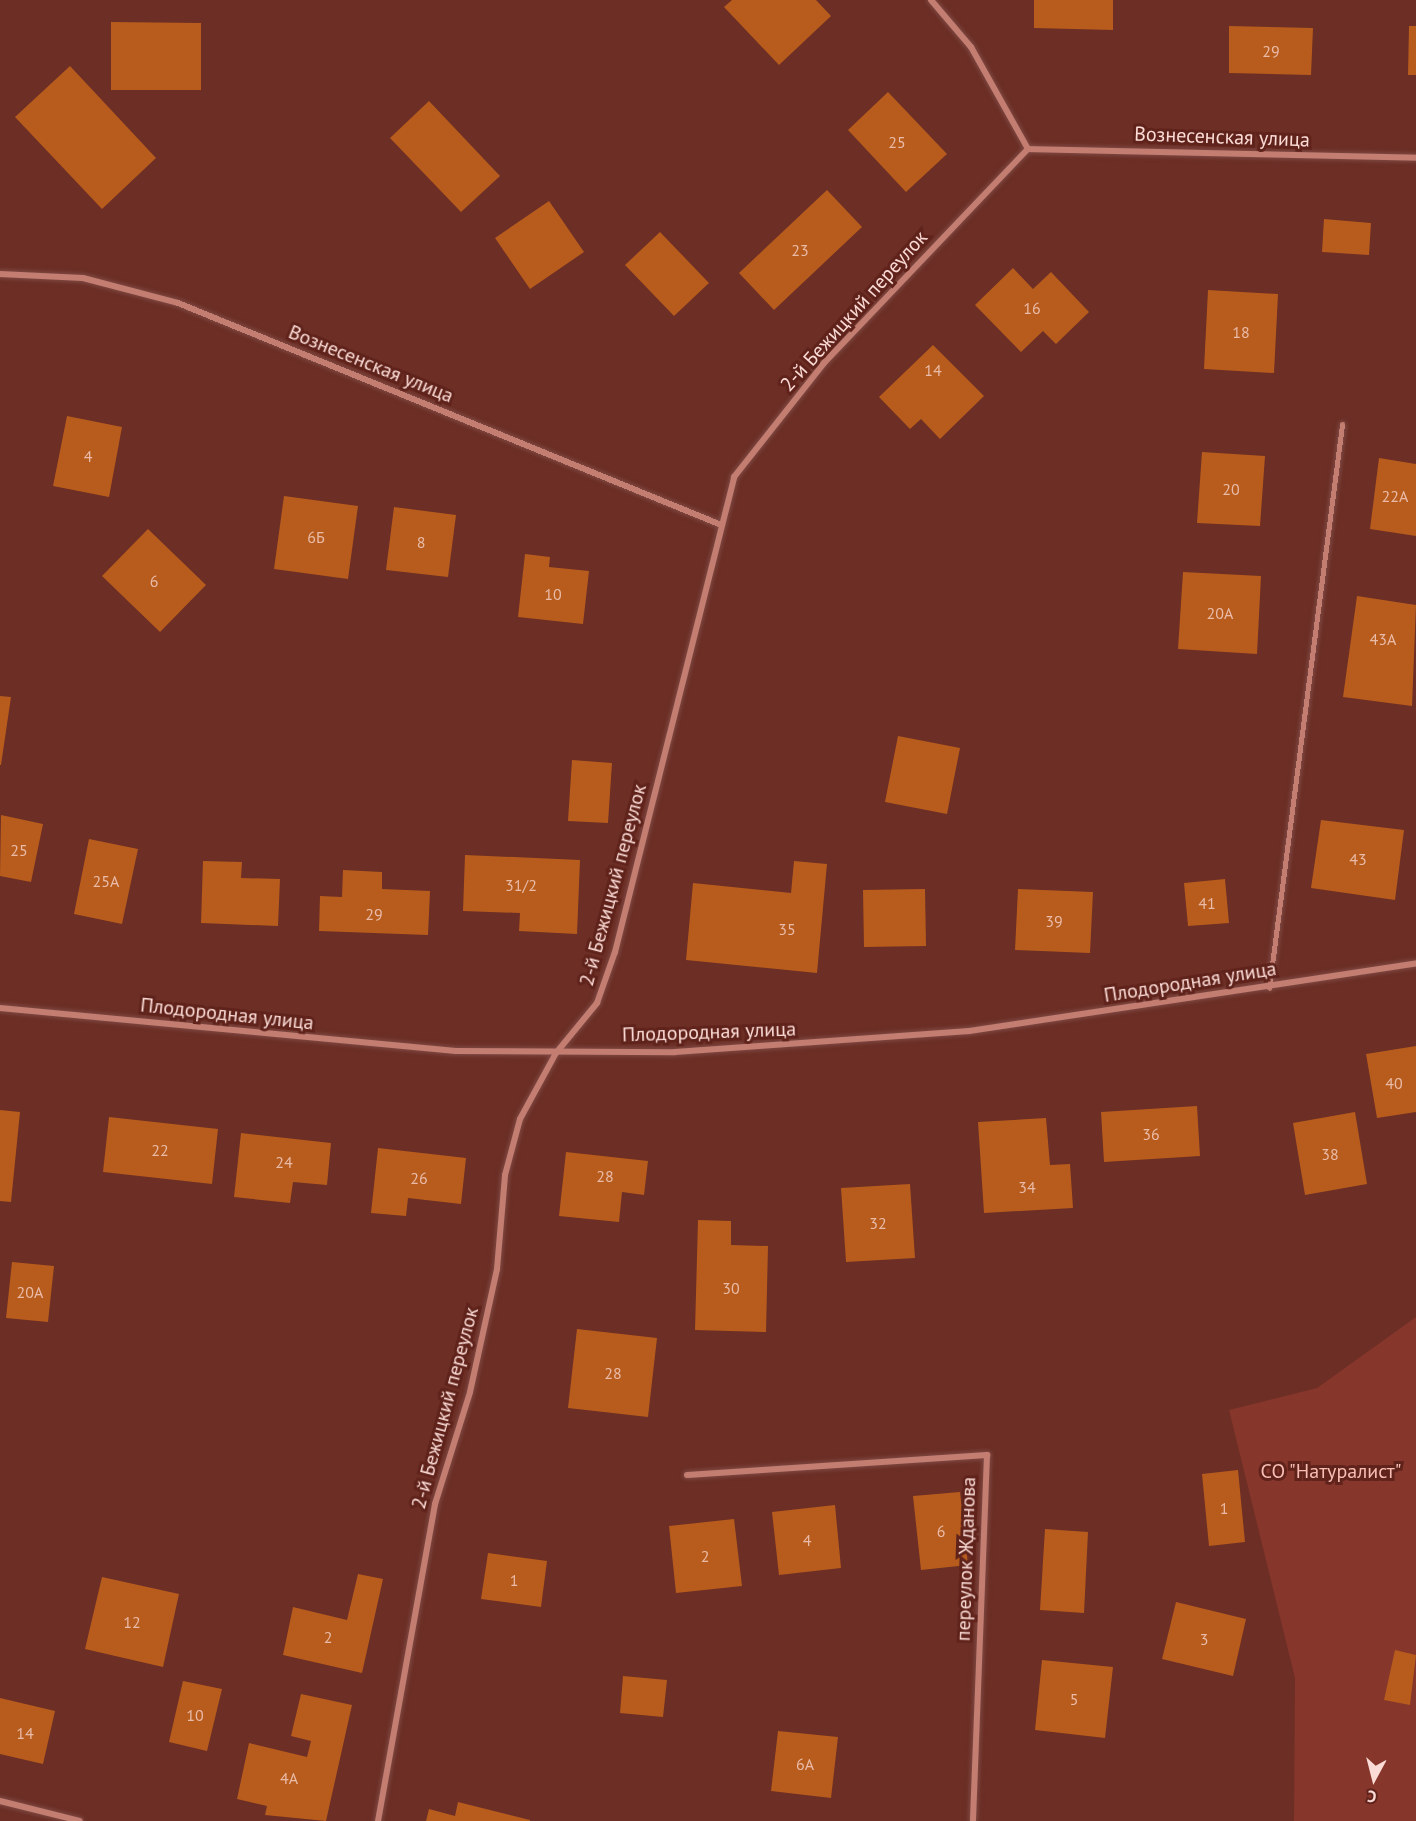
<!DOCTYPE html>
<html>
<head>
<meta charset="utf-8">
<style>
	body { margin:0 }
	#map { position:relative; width:1416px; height:1821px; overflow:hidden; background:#6c2e25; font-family:"PT Sans",sans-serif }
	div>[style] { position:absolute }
	.green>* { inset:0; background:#86362b }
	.building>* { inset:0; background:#b75c1d }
	.roads { filter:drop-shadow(0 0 2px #7e4a44) drop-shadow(0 0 2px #7e4a44) }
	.service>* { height:4.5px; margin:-2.25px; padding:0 2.25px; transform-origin:2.25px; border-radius:2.25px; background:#c47d71 }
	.minor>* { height:6px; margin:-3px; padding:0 3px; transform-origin:3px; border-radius:3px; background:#c47d71 }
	span { translate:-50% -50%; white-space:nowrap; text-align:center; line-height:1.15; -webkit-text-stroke:6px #60231b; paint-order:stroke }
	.number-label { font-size:16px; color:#eabba8 }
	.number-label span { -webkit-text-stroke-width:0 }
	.street-label { font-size:20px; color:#fbdbd6 }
	.park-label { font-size:20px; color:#f7beb4 }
	.north { position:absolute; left:1344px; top:1749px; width:60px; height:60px; -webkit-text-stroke:4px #60231b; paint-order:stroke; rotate:187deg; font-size:16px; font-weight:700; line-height:24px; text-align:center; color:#fbdbd6 }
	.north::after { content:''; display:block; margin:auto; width:21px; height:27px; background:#fbdbd6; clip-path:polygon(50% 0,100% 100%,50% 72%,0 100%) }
</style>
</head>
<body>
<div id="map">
	<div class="green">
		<div style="clip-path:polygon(1416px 1317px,1416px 1821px,1294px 1821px,1295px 1678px,1229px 1410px,1317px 1388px)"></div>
	</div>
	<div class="building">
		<div style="clip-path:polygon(732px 0,816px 0,831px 16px,779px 65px,724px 7px)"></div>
		<div style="clip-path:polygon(1034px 0,1113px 0,1113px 30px,1034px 28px)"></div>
		<div style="clip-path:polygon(111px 22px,201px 23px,201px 90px,111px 90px)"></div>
		<div style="clip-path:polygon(1229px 26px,1313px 28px,1311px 75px,1229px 73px)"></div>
		<div style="clip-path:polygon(1409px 26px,1416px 26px,1416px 75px,1408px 75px)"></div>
		<div style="clip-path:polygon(70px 66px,156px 158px,102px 209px,15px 117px)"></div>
		<div style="clip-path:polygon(888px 92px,947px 154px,906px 192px,848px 130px)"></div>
		<div style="clip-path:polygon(429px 101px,500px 176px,461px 212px,390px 138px)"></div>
		<div style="clip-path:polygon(827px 190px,862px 227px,774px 310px,739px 273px)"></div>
		<div style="clip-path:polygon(549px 201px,584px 252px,530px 289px,495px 238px)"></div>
		<div style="clip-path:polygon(1324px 219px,1371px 223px,1369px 255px,1322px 252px)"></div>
		<div style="clip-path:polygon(660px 232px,709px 283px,674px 316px,625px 265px)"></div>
		<div style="clip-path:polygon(1013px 268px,1033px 289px,1051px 272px,1089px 312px,1056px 344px,1043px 331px,1021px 352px,975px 305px)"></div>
		<div style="clip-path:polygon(1208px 290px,1278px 294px,1274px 373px,1204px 369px)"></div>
		<div style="clip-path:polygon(933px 345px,984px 396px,940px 439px,921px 419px,910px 429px,879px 397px)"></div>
		<div style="clip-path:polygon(67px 416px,122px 427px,109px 497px,53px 486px)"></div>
		<div style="clip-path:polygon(1202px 452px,1265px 456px,1260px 526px,1197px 523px)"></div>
		<div style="clip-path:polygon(1379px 458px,1416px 464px,1416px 536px,1370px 529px)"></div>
		<div style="clip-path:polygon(284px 496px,358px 506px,348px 579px,274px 569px)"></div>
		<div style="clip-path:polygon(394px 507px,456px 515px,448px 577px,386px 570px)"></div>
		<div style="clip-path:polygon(148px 529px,206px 585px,160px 632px,102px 576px)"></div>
		<div style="clip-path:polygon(525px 554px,550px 557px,549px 567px,589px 571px,583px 624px,518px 617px)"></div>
		<div style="clip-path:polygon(1183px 572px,1261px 576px,1257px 654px,1178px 649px)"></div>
		<div style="clip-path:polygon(1357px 596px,1416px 605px,1412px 706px,1343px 697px)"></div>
		<div style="clip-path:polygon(0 696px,11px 697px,1px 765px,0 765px)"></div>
		<div style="clip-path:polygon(898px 736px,960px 748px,947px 814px,885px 802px)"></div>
		<div style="clip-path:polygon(572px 760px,612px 763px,608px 823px,568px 821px)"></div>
		<div style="clip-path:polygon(1px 815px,43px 824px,31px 882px,0 876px)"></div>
		<div style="clip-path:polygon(1321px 820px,1404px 830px,1395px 900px,1311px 888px)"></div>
		<div style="clip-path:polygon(89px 839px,138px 849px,122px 924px,74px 914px)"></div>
		<div style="clip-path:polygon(465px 855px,580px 860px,577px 934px,519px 931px,520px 913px,463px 911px)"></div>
		<div style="clip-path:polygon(203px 861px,242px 862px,241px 878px,280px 879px,278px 926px,201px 923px)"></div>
		<div style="clip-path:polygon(794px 861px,827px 864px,817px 973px,686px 960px,693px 883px,791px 893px)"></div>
		<div style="clip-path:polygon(343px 870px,382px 872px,382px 889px,430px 891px,428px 935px,319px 931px,320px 896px,342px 897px)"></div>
		<div style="clip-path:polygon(1225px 879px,1229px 923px,1188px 926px,1184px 883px)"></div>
		<div style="clip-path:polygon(925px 889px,926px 946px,864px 947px,863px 890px)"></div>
		<div style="clip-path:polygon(1018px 889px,1093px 892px,1090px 953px,1015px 950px)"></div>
		<div style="clip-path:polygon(1416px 1046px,1416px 1112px,1377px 1118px,1366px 1054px)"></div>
		<div style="clip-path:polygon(1197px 1106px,1200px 1156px,1104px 1162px,1101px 1112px)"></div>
		<div style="clip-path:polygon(0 1110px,20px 1112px,11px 1202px,0 1201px)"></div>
		<div style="clip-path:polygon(1355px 1112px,1367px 1184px,1305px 1195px,1293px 1123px)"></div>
		<div style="clip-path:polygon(109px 1117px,218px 1129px,212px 1184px,103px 1172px)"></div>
		<div style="clip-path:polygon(1046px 1118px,1050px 1165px,1070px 1164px,1073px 1208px,984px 1213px,978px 1122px)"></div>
		<div style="clip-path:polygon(241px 1133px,331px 1143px,327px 1185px,293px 1182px,290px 1203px,234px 1197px)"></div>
		<div style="clip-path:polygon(378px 1148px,466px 1158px,461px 1204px,408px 1198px,406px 1216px,371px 1213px)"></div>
		<div style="clip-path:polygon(566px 1152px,648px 1161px,644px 1195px,622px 1192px,619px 1222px,559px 1216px)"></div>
		<div style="clip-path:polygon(910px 1184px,915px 1258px,846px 1262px,841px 1188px)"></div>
		<div style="clip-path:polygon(698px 1220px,731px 1221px,731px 1245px,768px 1246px,766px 1332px,695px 1330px)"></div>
		<div style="clip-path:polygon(12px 1262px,54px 1266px,48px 1322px,6px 1318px)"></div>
		<div style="clip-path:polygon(577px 1329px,657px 1338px,648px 1417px,568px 1408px)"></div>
		<div style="clip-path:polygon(1238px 1470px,1245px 1542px,1209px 1546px,1202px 1474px)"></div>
		<div style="clip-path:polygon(960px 1492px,968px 1565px,921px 1570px,913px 1496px)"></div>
		<div style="clip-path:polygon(835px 1505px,841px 1568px,779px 1575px,772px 1512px)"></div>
		<div style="clip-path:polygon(734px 1519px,742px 1586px,676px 1593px,669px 1526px)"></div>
		<div style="clip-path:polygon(1045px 1529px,1088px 1532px,1084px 1613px,1040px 1610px)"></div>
		<div style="clip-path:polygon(488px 1553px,547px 1561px,541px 1607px,481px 1599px)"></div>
		<div style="clip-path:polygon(358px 1574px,383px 1579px,362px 1673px,283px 1655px,293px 1607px,347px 1620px)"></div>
		<div style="clip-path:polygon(102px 1577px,179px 1594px,163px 1667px,85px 1649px)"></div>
		<div style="clip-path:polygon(1176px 1602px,1246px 1619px,1233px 1676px,1162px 1659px)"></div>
		<div style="clip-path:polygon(1395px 1650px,1416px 1655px,1410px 1705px,1384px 1700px)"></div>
		<div style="clip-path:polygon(1042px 1660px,1113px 1667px,1105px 1738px,1035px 1730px)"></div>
		<div style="clip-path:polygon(623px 1676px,667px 1680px,663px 1717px,620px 1713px)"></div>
		<div style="clip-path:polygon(183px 1681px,222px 1689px,207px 1751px,169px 1742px)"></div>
		<div style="clip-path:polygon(301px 1694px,352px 1705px,326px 1821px,265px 1815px,267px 1806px,237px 1799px,249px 1743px,307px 1757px,311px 1741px,291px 1736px)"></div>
		<div style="clip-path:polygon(0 1698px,55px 1711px,43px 1764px,0 1754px)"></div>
		<div style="clip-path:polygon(778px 1731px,838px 1737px,831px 1798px,771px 1791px)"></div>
		<div style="clip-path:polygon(458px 1802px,530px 1820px,530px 1821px,426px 1821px,429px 1809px,455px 1816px)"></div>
	</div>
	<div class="roads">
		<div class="service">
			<div style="left:1269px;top:988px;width:568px;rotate:-82.61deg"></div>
		</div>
		<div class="minor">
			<div style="left:931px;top:0;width:62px;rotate:49.6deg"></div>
			<div style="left:971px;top:47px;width:117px;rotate:60.8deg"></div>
			<div style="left:1028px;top:149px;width:388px;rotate:1.3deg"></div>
			<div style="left:0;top:274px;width:83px;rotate:2.8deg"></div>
			<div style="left:83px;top:278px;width:98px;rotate:14.7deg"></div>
			<div style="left:178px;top:303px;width:584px;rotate:22.22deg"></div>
			<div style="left:0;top:1008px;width:458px;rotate:5.4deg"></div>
			<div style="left:456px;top:1051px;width:219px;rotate:0.3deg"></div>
			<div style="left:675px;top:1052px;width:295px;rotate:-4.1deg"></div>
			<div style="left:969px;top:1031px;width:452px;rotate:-8.6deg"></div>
			<div style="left:687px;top:1475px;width:301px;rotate:-3.8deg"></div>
			<div style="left:987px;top:1455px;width:366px;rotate:92.2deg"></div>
			<div style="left:0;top:1801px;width:82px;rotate:14deg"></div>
			<div style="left:378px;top:1821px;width:322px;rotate:-79.8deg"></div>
			<div style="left:435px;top:1504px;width:117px;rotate:-72.6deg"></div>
			<div style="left:470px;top:1392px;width:126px;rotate:-77.6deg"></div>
			<div style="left:497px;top:1269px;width:94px;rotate:-85.1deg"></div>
			<div style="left:505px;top:1175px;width:58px;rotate:-75deg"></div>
			<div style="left:520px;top:1119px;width:75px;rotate:-61.4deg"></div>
			<div style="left:556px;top:1053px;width:65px;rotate:-50.6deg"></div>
			<div style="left:597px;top:1003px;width:54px;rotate:-70.6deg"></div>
			<div style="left:615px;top:952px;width:490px;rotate:-75.9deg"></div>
			<div style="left:734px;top:477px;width:145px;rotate:-51.7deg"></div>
			<div style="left:824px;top:363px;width:296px;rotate:-46.4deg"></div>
		</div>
	</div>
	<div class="number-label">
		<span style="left:1271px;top:51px">29</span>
		<span style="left:897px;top:142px">25</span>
		<span style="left:800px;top:250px">23</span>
		<span style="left:1032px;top:308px">16</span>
		<span style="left:1241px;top:332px">18</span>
		<span style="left:933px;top:370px">14</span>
		<span style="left:88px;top:456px">4</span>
		<span style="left:1231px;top:489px">20</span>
		<span style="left:1395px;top:496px">22А</span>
		<span style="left:316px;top:537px">6Б</span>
		<span style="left:421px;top:542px">8</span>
		<span style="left:154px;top:581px">6</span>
		<span style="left:553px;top:594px">10</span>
		<span style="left:1220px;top:613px">20А</span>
		<span style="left:1383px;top:639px">43А</span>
		<span style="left:19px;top:850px">25</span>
		<span style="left:1358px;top:859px">43</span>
		<span style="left:106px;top:881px">25А</span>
		<span style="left:521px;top:885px">31/2</span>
		<span style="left:1207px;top:903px">41</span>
		<span style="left:374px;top:914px">29</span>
		<span style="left:1054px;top:921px">39</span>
		<span style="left:787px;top:929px">35</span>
		<span style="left:1394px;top:1083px">40</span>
		<span style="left:1151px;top:1134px">36</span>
		<span style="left:160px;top:1150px">22</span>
		<span style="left:1330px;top:1154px">38</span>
		<span style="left:284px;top:1162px">24</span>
		<span style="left:605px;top:1176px">28</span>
		<span style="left:419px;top:1178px">26</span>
		<span style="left:1027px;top:1187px">34</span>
		<span style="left:878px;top:1223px">32</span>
		<span style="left:731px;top:1288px">30</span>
		<span style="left:30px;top:1292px">20А</span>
		<span style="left:613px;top:1373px">28</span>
		<span style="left:1224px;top:1508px">1</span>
		<span style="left:941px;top:1531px">6</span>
		<span style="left:807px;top:1540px">4</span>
		<span style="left:705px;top:1556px">2</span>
		<span style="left:514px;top:1580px">1</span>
		<span style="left:132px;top:1622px">12</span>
		<span style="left:328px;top:1637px">2</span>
		<span style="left:1204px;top:1639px">3</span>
		<span style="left:1074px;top:1699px">5</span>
		<span style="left:195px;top:1715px">10</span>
		<span style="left:25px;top:1733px">14</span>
		<span style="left:805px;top:1764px">6А</span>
		<span style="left:289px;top:1778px">4А</span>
	</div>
	<div class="street-label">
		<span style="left:1222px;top:137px;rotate:2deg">Вознесенская улица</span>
		<span style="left:854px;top:311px;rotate:-48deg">2-й Бежицкий переулок</span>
		<span style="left:371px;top:364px;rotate:22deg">Вознесенская улица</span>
		<span style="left:613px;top:885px;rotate:-75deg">2-й Бежицкий переулок</span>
		<span style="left:1190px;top:982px;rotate:-9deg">Плодородная улица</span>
		<span style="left:227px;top:1014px;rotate:6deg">Плодородная улица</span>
		<span style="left:709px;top:1032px;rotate:-2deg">Плодородная улица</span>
		<span style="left:445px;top:1408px;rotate:-75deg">2-й Бежицкий переулок</span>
		<span style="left:966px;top:1559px;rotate:-88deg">переулок Жданова</span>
	</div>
	<div class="park-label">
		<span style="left:1331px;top:1471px">СО "Натуралист"</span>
	</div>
	<div class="north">С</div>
</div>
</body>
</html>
